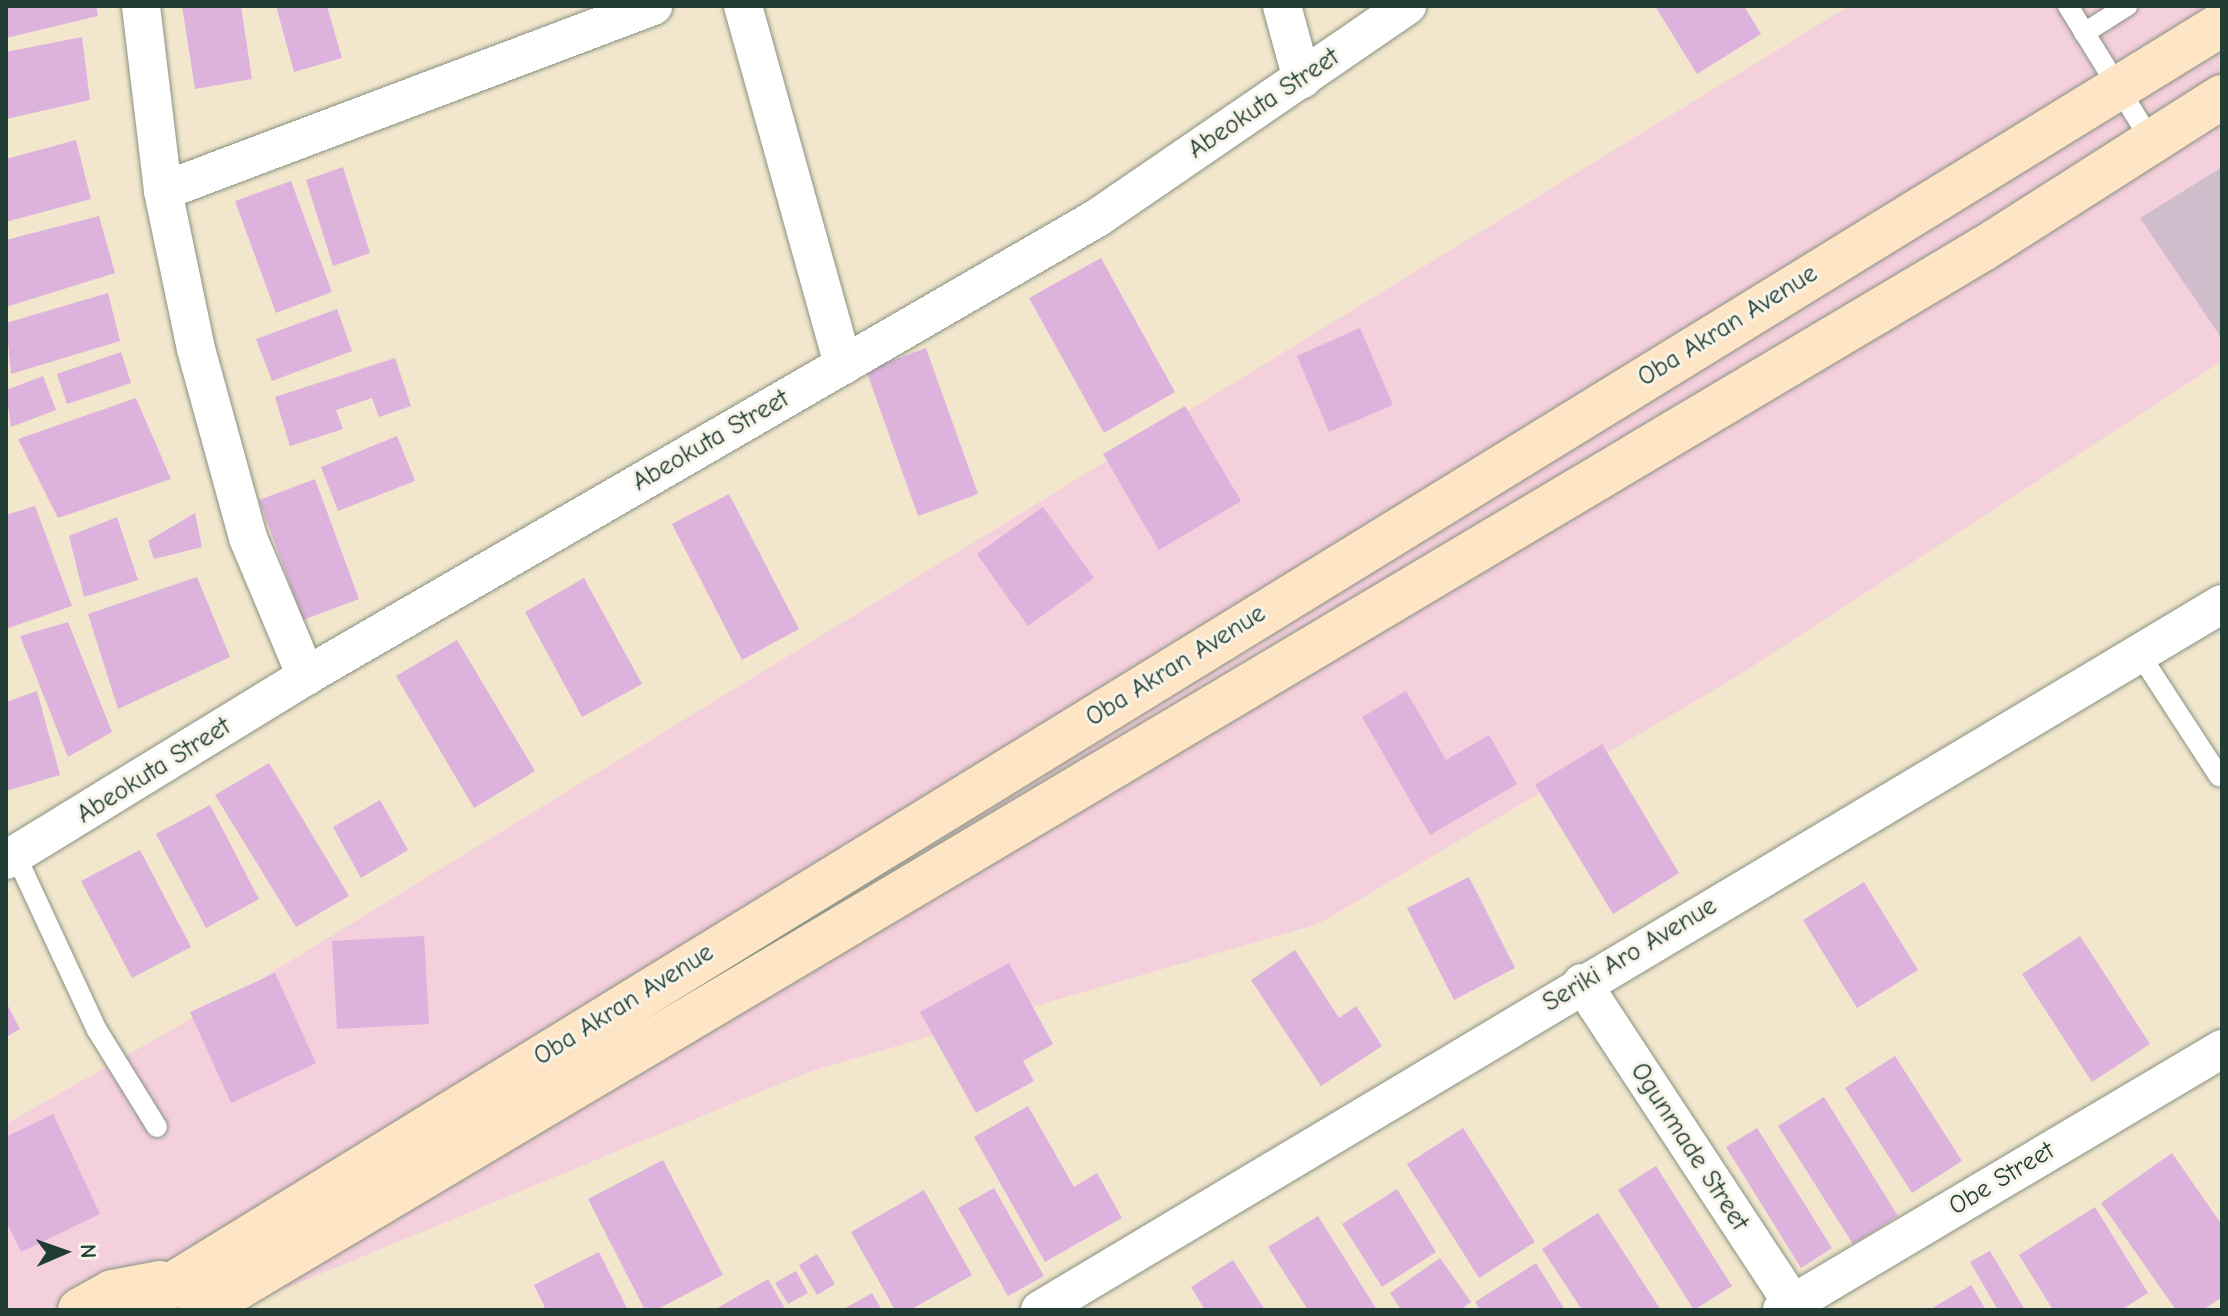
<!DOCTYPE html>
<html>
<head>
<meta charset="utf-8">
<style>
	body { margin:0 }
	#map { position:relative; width:2228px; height:1316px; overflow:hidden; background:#f2e6cd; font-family:"Comic Neue",sans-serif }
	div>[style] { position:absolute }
	.built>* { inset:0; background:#f4cfdc }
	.industrial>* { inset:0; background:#d0bdcc }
	.building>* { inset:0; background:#ddb3de }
	.roads { filter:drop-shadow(0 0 2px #889280) drop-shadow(0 0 2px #889280) }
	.lane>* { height:20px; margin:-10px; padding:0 10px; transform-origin:10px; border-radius:10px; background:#fff }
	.street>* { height:38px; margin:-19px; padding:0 19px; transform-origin:19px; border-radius:19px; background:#fff }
	.secondary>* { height:44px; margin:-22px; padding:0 22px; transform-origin:22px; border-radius:22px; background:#fde5c5 }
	span { translate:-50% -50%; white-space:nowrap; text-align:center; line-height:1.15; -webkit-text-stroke:6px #f7f3e8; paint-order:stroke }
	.street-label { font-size:26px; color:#1f3d34 }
	.frame { position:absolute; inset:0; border:8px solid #1f3d34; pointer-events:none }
	.north { position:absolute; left:24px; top:1212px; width:80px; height:80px; -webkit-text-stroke:6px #f7f3e8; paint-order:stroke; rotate:88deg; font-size:22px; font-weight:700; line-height:32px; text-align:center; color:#1f3d34 }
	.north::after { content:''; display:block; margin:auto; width:28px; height:36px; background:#1f3d34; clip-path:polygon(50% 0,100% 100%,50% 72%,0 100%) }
</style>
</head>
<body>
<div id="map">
	<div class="built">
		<div style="clip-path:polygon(1849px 6px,2222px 6px,2222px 167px,2140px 218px,2222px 339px,2222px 361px,1739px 675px,1318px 924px,811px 1071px,233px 1310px,6px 1310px,6px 1124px,261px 979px)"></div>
	</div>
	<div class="industrial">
		<div style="clip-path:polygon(2222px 167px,2222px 339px,2140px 218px)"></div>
	</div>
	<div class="building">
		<div style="clip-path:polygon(6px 6px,96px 6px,98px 16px,6px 38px)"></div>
		<div style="clip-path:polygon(182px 6px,241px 6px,252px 79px,195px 89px)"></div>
		<div style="clip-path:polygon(276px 6px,327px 6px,342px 58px,294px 72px)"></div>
		<div style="clip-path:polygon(1655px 6px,1744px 6px,1761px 34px,1697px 74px)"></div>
		<div style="clip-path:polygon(82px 37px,90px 100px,6px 119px,6px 52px)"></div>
		<div style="clip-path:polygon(76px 140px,91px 199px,6px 222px,6px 159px)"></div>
		<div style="clip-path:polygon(343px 167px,370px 253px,333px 266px,306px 180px)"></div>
		<div style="clip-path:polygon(291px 181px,332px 292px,276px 313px,235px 201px)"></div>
		<div style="clip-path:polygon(99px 216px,115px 273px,6px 307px,6px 240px)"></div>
		<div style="clip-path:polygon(1101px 258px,1175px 392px,1104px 433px,1029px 298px)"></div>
		<div style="clip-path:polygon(108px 293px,120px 341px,11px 374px,6px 323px)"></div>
		<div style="clip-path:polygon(337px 309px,352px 351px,272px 381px,256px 339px)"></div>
		<div style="clip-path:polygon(1360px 328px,1393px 405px,1329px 432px,1297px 356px)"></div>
		<div style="clip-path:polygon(926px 348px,978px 494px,918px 516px,866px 370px)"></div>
		<div style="clip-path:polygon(121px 352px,131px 383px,67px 404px,57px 374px)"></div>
		<div style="clip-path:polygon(395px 358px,411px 406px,379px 417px,372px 398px,336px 410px,343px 429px,290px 446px,275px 397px)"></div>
		<div style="clip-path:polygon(43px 376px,56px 410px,11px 427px,6px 390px)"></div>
		<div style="clip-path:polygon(136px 398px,171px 479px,58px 518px,18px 439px)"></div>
		<div style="clip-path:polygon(1185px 406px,1241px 501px,1159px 550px,1103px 454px)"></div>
		<div style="clip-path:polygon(397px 436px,415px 481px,338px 511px,321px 467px)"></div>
		<div style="clip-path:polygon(315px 479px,359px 599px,303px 620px,259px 500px)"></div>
		<div style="clip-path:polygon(729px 494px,799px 629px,742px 660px,672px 524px)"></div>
		<div style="clip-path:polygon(35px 506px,72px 606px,6px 629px,6px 515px)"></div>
		<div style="clip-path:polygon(1043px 507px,1094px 578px,1028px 626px,977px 554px)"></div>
		<div style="clip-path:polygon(195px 513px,202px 547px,154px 559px,148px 541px)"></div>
		<div style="clip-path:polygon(117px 517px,138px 580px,84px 597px,69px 536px)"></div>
		<div style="clip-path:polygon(197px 577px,230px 657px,118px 709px,88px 614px)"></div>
		<div style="clip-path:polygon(584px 578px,642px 684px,582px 717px,525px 612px)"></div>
		<div style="clip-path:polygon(68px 622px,112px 732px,68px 757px,20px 636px)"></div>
		<div style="clip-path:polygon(457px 640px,535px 771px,474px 808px,396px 676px)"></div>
		<div style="clip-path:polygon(37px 691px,60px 775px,6px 791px,6px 702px)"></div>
		<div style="clip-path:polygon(1406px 691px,1446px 760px,1489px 735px,1517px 784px,1430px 835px,1362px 717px)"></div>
		<div style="clip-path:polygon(1602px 744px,1679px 873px,1613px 914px,1535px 785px)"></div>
		<div style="clip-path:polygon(269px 763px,349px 896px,296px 927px,215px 795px)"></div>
		<div style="clip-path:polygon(380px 800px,408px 850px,361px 878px,333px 827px)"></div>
		<div style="clip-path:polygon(210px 805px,259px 899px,206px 928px,156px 834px)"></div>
		<div style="clip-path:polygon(140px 850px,191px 947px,132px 978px,81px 881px)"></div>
		<div style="clip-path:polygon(1469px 877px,1515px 968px,1454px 1000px,1407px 908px)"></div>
		<div style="clip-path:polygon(1864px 882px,1918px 970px,1857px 1008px,1803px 920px)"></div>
		<div style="clip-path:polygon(424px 936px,429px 1024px,337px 1029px,332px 941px)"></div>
		<div style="clip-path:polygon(2080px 936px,2150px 1044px,2092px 1082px,2022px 974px)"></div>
		<div style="clip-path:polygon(1295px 950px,1339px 1018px,1356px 1006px,1382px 1046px,1321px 1086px,1251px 980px)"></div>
		<div style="clip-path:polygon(1009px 963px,1053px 1044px,1023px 1061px,1034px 1081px,976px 1113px,920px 1012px)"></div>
		<div style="clip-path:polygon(275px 973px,316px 1063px,231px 1103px,190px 1012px)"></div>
		<div style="clip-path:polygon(6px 1002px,20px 1029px,6px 1037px)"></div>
		<div style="clip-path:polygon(1895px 1056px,1962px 1161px,1912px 1193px,1845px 1088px)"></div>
		<div style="clip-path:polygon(1824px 1097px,1898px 1216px,1853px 1244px,1778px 1126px)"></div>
		<div style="clip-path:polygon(1028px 1106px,1074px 1187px,1097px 1173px,1122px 1218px,1045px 1262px,974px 1137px)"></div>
		<div style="clip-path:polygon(53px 1114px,100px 1214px,21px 1252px,6px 1221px,6px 1137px)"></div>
		<div style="clip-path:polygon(1463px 1128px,1535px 1242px,1479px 1278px,1407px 1164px)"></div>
		<div style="clip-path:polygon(1757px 1128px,1832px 1248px,1801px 1268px,1726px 1147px)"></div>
		<div style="clip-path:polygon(2172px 1153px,2222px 1225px,2222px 1297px,2203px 1310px,2176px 1310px,2101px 1203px)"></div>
		<div style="clip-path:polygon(663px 1160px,723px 1275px,656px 1310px,645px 1310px,588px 1199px)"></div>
		<div style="clip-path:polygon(1656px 1166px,1732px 1286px,1694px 1310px,1618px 1190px)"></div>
		<div style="clip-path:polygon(994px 1188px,1044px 1276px,1008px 1296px,958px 1208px)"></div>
		<div style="clip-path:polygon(1397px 1189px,1436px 1252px,1382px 1287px,1342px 1224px)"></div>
		<div style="clip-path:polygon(924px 1190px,972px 1275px,910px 1310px,895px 1310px,851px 1232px)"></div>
		<div style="clip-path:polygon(2095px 1207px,2148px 1293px,2121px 1310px,2053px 1310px,2019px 1255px)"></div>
		<div style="clip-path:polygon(1598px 1213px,1661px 1310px,1582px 1310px,1542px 1249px)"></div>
		<div style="clip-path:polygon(1318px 1216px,1377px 1310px,1308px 1310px,1268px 1247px)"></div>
		<div style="clip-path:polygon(1990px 1251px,2025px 1310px,1998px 1310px,1970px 1262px)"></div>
		<div style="clip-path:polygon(599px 1252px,628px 1310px,546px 1310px,534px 1285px)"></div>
		<div style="clip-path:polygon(817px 1254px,835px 1284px,817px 1295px,799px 1265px)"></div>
		<div style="clip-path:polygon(1440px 1258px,1471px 1302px,1460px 1310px,1401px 1310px,1390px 1293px)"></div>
		<div style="clip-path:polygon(1233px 1260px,1265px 1310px,1205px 1310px,1191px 1287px)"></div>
		<div style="clip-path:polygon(1536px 1263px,1565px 1310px,1480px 1310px,1475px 1302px)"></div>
		<div style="clip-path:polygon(796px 1271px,808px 1293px,788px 1304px,775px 1283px)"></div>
		<div style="clip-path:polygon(768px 1279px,786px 1310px,714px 1310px)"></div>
		<div style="clip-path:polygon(1971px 1285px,1986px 1310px,1929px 1310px)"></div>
		<div style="clip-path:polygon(872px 1293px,882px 1310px,842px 1310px)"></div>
	</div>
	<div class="roads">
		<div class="lane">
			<div style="left:2068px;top:6px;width:160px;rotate:58.3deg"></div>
			<div style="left:2084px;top:33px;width:51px;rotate:-32.1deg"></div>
			<div style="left:2139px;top:653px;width:147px;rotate:57deg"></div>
			<div style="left:17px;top:858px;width:190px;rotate:65.1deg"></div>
			<div style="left:97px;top:1030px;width:114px;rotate:58.3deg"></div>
		</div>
		<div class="street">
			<div style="left:141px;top:6px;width:186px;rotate:83.2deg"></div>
			<div style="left:163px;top:191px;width:161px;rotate:78.2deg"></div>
			<div style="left:196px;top:349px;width:196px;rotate:74.6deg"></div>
			<div style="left:248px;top:538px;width:150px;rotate:67.2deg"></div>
			<div style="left:743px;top:6px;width:373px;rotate:74.4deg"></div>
			<div style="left:1282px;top:6px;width:76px;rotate:74.7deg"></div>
			<div style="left:163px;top:191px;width:524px;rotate:-20.68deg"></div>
			<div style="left:6px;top:860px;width:352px;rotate:-31.5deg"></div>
			<div style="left:306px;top:676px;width:914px;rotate:-30.07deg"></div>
			<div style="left:1097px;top:218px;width:376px;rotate:-34.4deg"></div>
			<div style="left:1582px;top:983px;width:391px;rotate:56.7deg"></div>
			<div style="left:1040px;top:1310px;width:1377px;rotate:-30.85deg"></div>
			<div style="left:1782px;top:1310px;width:512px;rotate:-30.68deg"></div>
		</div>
		<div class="secondary">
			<div style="left:80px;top:1310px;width:37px;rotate:-29deg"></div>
			<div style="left:112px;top:1292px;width:49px;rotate:-10.6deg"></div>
			<div style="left:131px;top:1310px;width:2455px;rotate:-31.59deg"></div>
			<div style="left:200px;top:1310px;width:2075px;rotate:-30.76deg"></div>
			<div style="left:1983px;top:249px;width:283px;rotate:-32.5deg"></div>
		</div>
	</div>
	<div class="street-label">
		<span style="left:1264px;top:104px;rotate:-34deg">Abeokuta Street</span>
		<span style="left:1728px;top:326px;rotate:-32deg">Oba Akran Avenue</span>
		<span style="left:711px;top:441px;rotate:-30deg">Abeokuta Street</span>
		<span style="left:1176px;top:666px;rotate:-32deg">Oba Akran Avenue</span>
		<span style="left:154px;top:771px;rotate:-32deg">Abeokuta Street</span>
		<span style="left:1630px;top:955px;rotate:-31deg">Seriki Aro Avenue</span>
		<span style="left:624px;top:1005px;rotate:-32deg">Oba Akran Avenue</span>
		<span style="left:1689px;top:1147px;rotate:57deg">Ogunmade Street</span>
		<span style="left:2002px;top:1179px;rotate:-31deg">Obe Street</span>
	</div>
	<div class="frame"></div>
	<div class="north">N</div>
</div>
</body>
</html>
